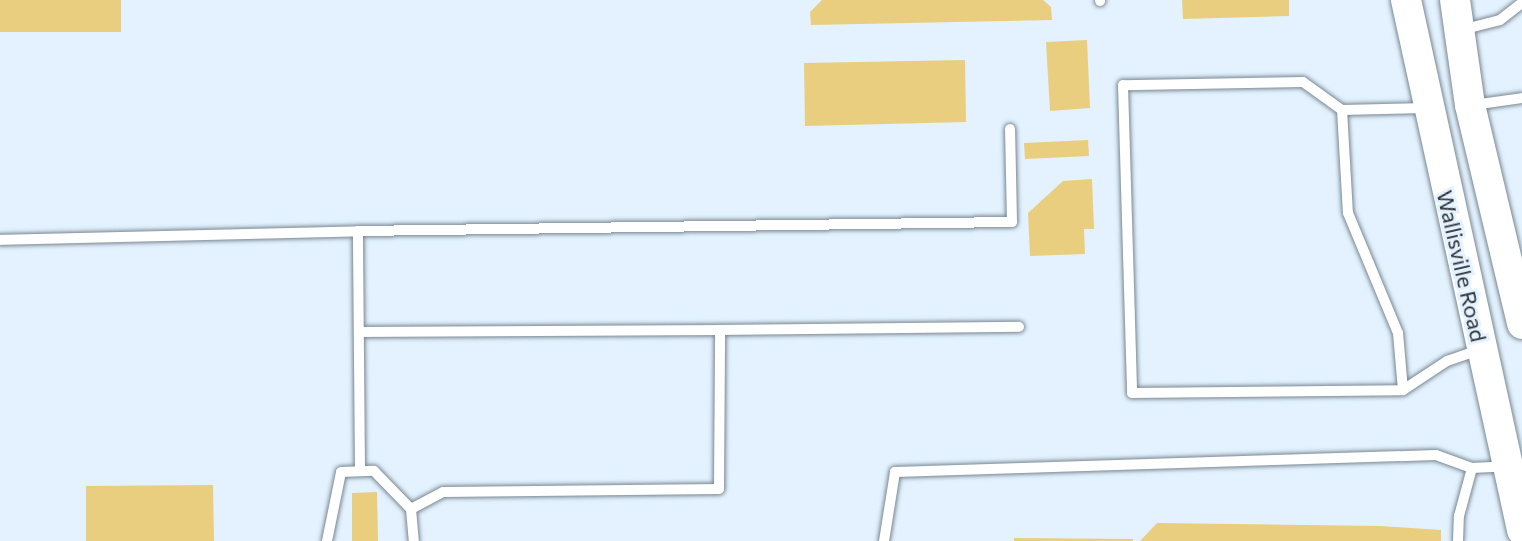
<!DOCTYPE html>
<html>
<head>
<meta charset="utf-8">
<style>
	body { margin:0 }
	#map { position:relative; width:1522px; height:541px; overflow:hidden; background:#e3f2fe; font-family:Commissioner,sans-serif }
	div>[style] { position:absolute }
	.building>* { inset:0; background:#e9ce7f }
	.roads { filter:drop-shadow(0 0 2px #798792) drop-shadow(0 0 2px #798792) }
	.lane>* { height:10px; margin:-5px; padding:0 5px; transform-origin:5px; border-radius:5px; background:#fff }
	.secondary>* { height:30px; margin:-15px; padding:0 15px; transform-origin:15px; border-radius:15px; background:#fff }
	span { translate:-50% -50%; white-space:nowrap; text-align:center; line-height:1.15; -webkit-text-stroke:6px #e3f2fe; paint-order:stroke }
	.street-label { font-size:22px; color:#2e3338 }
</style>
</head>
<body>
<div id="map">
	<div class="building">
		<div style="clip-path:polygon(0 0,121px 0,121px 32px,0 32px)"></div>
		<div style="clip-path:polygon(822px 0,1043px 0,1051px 7px,1052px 20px,811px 25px,810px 12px)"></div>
		<div style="clip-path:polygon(1182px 0,1289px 0,1289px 16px,1183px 19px)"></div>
		<div style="clip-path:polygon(1087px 40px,1090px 108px,1050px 111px,1046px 42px)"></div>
		<div style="clip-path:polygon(965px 60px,966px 122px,805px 126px,804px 63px)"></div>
		<div style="clip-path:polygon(1088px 140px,1089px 156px,1025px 159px,1024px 143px)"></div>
		<div style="clip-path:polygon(1092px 179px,1094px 229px,1084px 229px,1085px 254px,1030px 256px,1028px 213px,1063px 181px)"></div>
		<div style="clip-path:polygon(213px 485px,214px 541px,86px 541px,86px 486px)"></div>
		<div style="clip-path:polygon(377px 492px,378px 541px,352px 541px,352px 493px)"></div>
		<div style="clip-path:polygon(1157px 523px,1381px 526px,1441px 530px,1441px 541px,1140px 541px)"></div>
		<div style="clip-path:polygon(1014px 538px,1133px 539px,1133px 541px,1014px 541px)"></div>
	</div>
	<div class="roads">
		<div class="lane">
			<div style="left:1100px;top:0;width:1px;rotate:90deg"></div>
			<div style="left:1461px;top:30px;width:40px;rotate:-14.4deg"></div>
			<div style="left:1500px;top:20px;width:28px;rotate:-38deg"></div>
			<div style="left:1473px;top:105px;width:49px;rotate:-8.1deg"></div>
			<div style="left:1426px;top:108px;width:84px;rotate:178.6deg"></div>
			<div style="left:1342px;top:110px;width:48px;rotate:-144.3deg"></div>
			<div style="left:1303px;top:82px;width:180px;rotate:179deg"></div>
			<div style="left:1123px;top:85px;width:308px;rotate:88.3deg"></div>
			<div style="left:1132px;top:393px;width:271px;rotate:-0.6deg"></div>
			<div style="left:1403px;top:390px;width:53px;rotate:-33.4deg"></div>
			<div style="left:1447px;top:361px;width:36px;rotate:-19deg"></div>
			<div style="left:1342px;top:110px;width:103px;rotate:86.7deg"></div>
			<div style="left:1348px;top:213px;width:130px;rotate:67.4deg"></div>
			<div style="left:1398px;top:333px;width:57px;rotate:85deg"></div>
			<div style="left:0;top:240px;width:358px;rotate:-1.4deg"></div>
			<div style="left:359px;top:332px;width:361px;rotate:-0.3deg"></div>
			<div style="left:360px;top:471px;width:240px;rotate:-90.5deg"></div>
			<div style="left:358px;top:231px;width:654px;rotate:-0.79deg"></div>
			<div style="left:1012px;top:222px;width:93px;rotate:-91.2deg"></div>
			<div style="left:411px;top:509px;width:36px;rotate:-28deg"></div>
			<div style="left:443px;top:492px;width:276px;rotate:-0.6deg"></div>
			<div style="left:719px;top:489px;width:159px;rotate:-89.6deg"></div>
			<div style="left:720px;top:330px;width:299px;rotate:-0.6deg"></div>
			<div style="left:327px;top:541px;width:70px;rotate:-78.5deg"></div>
			<div style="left:341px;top:472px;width:33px;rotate:-2deg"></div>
			<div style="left:374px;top:471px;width:53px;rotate:45.8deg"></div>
			<div style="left:411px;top:509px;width:32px;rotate:85deg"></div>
			<div style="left:884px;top:541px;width:70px;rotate:-80.9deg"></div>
			<div style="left:895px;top:472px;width:541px;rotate:-1.8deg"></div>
			<div style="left:1436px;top:455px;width:38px;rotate:20deg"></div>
			<div style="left:1472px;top:468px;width:35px;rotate:-3deg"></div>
			<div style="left:1458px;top:541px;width:25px;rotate:-88deg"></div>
			<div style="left:1459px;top:516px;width:50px;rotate:-74.8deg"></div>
		</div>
		<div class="secondary">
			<div style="left:1406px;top:0;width:543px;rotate:77.65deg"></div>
			<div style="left:1455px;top:0;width:106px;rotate:81.9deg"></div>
			<div style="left:1470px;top:105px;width:225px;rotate:76.6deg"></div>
		</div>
	</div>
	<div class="street-label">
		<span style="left:1462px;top:266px;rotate:77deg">Wallisville Road</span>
	</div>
</div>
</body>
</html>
